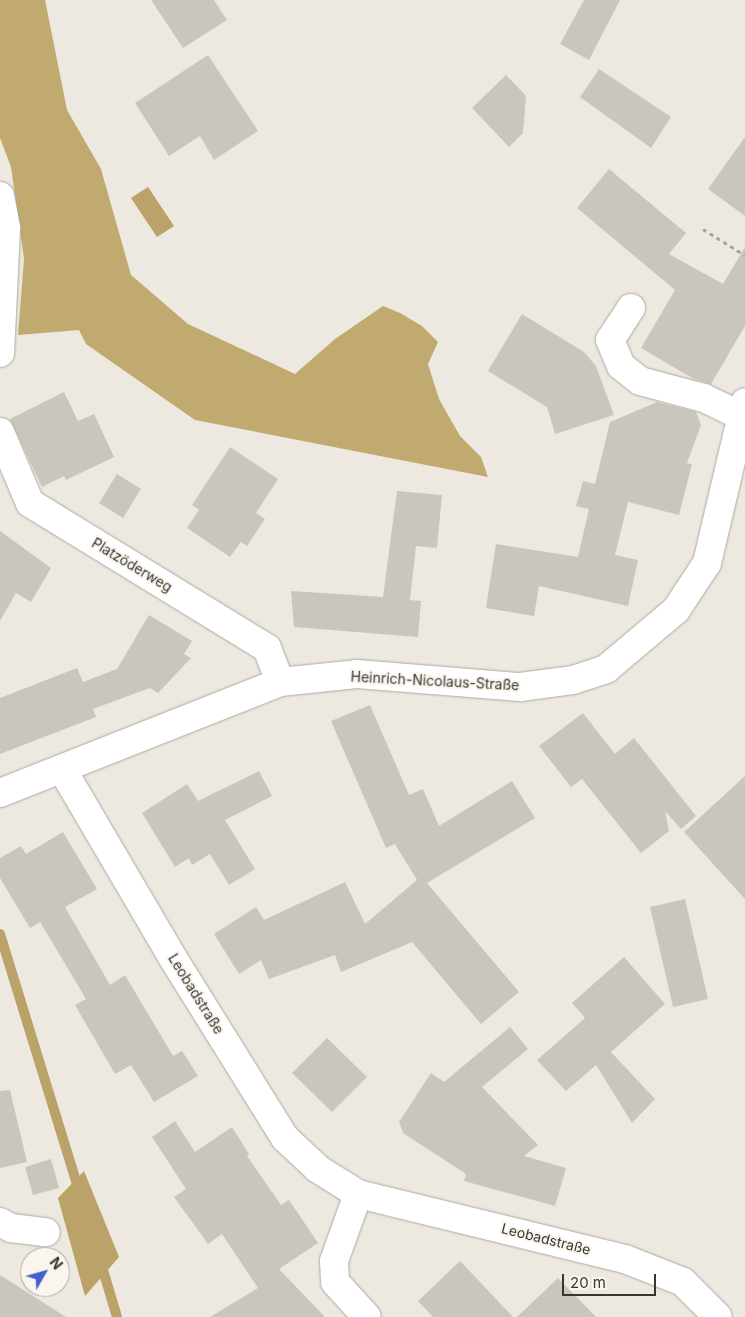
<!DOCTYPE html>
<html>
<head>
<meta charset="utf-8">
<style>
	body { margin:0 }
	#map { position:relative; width:745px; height:1317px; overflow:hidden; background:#ede9e0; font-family:Inter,sans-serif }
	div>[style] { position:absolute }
	.forest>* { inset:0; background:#c1aa6f }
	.water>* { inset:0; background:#baa268 }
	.stream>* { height:10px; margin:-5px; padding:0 5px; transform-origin:5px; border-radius:5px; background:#baa268 }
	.building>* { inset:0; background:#cac6bd }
	.path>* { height:3px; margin-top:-1.5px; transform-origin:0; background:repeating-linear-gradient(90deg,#a8a59e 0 4px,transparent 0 8px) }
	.roads { filter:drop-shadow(0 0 1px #ada9a1) drop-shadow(0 0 1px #ada9a1) }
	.minor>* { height:28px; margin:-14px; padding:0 14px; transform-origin:14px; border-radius:14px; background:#fff }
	span { translate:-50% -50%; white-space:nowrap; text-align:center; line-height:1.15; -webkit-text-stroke:4px #faf6ed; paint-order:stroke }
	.street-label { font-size:14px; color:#383633 }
	.north { position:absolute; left:20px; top:1247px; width:50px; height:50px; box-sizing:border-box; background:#faf6ed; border:1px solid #aca9a3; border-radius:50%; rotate:52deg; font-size:14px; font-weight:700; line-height:20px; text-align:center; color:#383633 }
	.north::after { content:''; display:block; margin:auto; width:18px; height:22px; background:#4160d2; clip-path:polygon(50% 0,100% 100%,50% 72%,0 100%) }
	.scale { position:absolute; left:562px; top:1274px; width:94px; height:22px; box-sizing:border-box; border:2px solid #383633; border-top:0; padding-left:6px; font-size:15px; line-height:18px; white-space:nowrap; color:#383633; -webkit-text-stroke:4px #faf6ed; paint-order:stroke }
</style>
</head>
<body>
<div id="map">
	<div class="forest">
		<div style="clip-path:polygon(0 0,45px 0,67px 110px,101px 169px,131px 275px,188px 324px,295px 374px,335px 339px,383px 306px,400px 313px,422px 326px,438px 342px,428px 364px,439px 399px,460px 436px,481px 457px,488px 477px,195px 420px,86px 344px,79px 330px,18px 335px,24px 259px,11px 167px,0 138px)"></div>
	</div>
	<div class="water">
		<div style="clip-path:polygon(148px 187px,174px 226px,157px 237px,131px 198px)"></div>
		<div style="clip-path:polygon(84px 1171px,119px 1257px,85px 1296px,58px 1198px)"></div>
	</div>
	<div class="stream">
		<div style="left:0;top:934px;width:269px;rotate:72.9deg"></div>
		<div style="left:100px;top:1260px;width:59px;rotate:73.4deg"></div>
	</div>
	<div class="building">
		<div style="clip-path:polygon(151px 0,214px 0,227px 20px,183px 48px)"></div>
		<div style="clip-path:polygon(584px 0,620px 0,589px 60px,560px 44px)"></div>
		<div style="clip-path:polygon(208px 55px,258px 131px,214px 160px,200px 136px,169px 156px,135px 103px)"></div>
		<div style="clip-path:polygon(599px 69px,671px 117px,651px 148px,580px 97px)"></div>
		<div style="clip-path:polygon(506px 75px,526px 96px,523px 133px,509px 147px,472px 108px)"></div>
		<div style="clip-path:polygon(745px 137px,745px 216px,708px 189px)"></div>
		<div style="clip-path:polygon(609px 169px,686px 233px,669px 254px,723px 284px,745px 247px,745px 326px,711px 384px,694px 379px,641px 348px,675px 290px,577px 208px)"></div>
		<div style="clip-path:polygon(522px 314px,584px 352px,596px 366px,614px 415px,555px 434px,547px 407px,488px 371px)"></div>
		<div style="clip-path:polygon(64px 392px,78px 421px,94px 414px,114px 457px,66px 480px,64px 476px,42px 487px,10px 419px)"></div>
		<div style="clip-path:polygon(657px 402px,696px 412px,701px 425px,687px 463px,692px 464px,679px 515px,628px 502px,615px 555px,638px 560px,628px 606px,539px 586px,534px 616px,486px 608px,496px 544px,578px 557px,589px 509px,576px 506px,583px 481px,595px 484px,610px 422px)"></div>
		<div style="clip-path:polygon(230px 447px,278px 479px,256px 513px,265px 519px,247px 546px,241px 542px,230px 557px,187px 528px,199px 510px,192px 505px)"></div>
		<div style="clip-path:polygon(117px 474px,141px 489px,123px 518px,99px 503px)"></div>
		<div style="clip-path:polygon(397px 491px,442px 495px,437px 548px,416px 546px,410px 600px,421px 601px,418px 637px,294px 627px,291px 591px,383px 597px)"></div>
		<div style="clip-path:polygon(0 531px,51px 568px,31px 602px,16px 593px,0 621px)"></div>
		<div style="clip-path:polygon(149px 615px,192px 641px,184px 654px,191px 658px,158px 693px,150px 688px,93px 709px,96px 717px,0 754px,0 698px,77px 668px,83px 682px,117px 669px)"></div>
		<div style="clip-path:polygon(370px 705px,409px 795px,423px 789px,439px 826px,512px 781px,535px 818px,427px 883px,519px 992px,481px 1024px,412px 942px,341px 972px,335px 955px,269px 979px,261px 960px,239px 974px,214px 934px,256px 907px,264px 920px,345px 882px,365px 924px,417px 880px,395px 844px,386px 848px,331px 721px)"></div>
		<div style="clip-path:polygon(583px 713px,615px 754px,634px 738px,696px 816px,681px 829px,665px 811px,669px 831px,641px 853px,582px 779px,571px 787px,539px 746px)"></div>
		<div style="clip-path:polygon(259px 771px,272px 796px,225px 820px,255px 869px,229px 885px,210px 854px,192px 865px,189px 858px,175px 867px,142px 813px,187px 784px,198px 801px)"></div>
		<div style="clip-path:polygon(745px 776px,745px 899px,684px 832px)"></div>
		<div style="clip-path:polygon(63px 832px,97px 889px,65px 907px,110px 985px,125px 975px,173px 1056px,182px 1051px,198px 1076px,154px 1102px,131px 1065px,115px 1074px,75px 1005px,86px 999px,40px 922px,30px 928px,0 878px,0 858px,21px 846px,26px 854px)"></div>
		<div style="clip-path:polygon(685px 899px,708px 999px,673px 1007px,650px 907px)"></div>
		<div style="clip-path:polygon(624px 957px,665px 1004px,611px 1052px,655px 1099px,632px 1123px,596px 1065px,566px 1091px,537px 1060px,585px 1018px,572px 1003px)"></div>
		<div style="clip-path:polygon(510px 1027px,528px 1049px,482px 1087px,538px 1145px,524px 1156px,566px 1168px,555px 1206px,464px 1181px,466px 1174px,403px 1133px,399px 1122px,431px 1073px,444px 1082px)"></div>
		<div style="clip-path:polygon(327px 1038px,367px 1077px,332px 1112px,292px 1073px)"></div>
		<div style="clip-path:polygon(10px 1090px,27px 1162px,0 1168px,0 1091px)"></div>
		<div style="clip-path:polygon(175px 1121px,195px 1152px,232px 1127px,249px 1154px,247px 1156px,281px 1205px,289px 1200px,318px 1243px,279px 1269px,325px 1317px,210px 1317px,258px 1288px,222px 1234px,208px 1244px,174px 1197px,186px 1189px,152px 1137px)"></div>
		<div style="clip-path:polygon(51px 1159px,59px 1188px,33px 1195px,25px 1167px)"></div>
		<div style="clip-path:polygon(460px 1261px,513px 1317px,433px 1317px,418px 1301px)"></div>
		<div style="clip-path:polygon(0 1275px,66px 1317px,0 1317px)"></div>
		<div style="clip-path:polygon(558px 1278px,596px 1317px,517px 1317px)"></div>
	</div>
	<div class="path">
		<div style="left:703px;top:229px;width:49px;rotate:31.8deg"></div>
	</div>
	<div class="roads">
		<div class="minor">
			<div style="left:0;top:196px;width:33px;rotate:79deg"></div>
			<div style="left:6px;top:228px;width:125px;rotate:92.7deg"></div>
			<div style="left:631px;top:308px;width:38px;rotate:123deg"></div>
			<div style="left:610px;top:340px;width:28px;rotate:67deg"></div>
			<div style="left:621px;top:366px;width:24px;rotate:38deg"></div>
			<div style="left:640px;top:381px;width:66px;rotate:14.9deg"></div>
			<div style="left:704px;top:398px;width:41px;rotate:25.9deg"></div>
			<div style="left:0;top:432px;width:77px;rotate:67.1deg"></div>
			<div style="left:30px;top:503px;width:278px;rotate:31.5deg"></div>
			<div style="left:267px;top:648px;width:36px;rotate:69deg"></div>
			<div style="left:62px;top:769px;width:216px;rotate:59.6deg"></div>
			<div style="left:171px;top:955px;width:216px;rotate:58.1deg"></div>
			<div style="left:285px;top:1138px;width:45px;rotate:43.2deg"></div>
			<div style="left:318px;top:1169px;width:47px;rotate:32deg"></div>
			<div style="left:358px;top:1194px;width:275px;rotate:13.7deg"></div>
			<div style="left:625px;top:1259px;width:62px;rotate:21.6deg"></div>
			<div style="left:683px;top:1282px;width:49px;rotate:45deg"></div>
			<div style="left:0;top:793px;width:301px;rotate:-21.6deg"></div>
			<div style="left:280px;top:682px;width:77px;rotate:-5.9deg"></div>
			<div style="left:357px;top:674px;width:164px;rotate:4.6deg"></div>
			<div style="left:520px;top:687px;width:53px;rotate:-7.5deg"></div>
			<div style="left:573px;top:680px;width:35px;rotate:-18deg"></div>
			<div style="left:606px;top:669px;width:92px;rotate:-40.1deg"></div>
			<div style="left:676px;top:610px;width:56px;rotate:-56.6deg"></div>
			<div style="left:707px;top:563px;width:165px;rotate:-76.7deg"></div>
			<div style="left:358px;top:1194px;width:71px;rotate:109.7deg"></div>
			<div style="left:334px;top:1261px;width:21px;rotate:87deg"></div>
			<div style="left:335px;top:1282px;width:47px;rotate:47.6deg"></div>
			<div style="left:0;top:1222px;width:13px;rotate:29deg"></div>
			<div style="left:11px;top:1228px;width:35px;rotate:7deg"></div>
		</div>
	</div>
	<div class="street-label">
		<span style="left:132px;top:565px;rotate:31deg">Platzöderweg</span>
		<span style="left:435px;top:681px;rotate:3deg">Heinrich-Nicolaus-Straße</span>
		<span style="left:196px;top:994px;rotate:58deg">Leobadstraße</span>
		<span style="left:546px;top:1239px;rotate:14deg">Leobadstraße</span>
	</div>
	<div class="north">N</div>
	<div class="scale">20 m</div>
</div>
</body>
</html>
